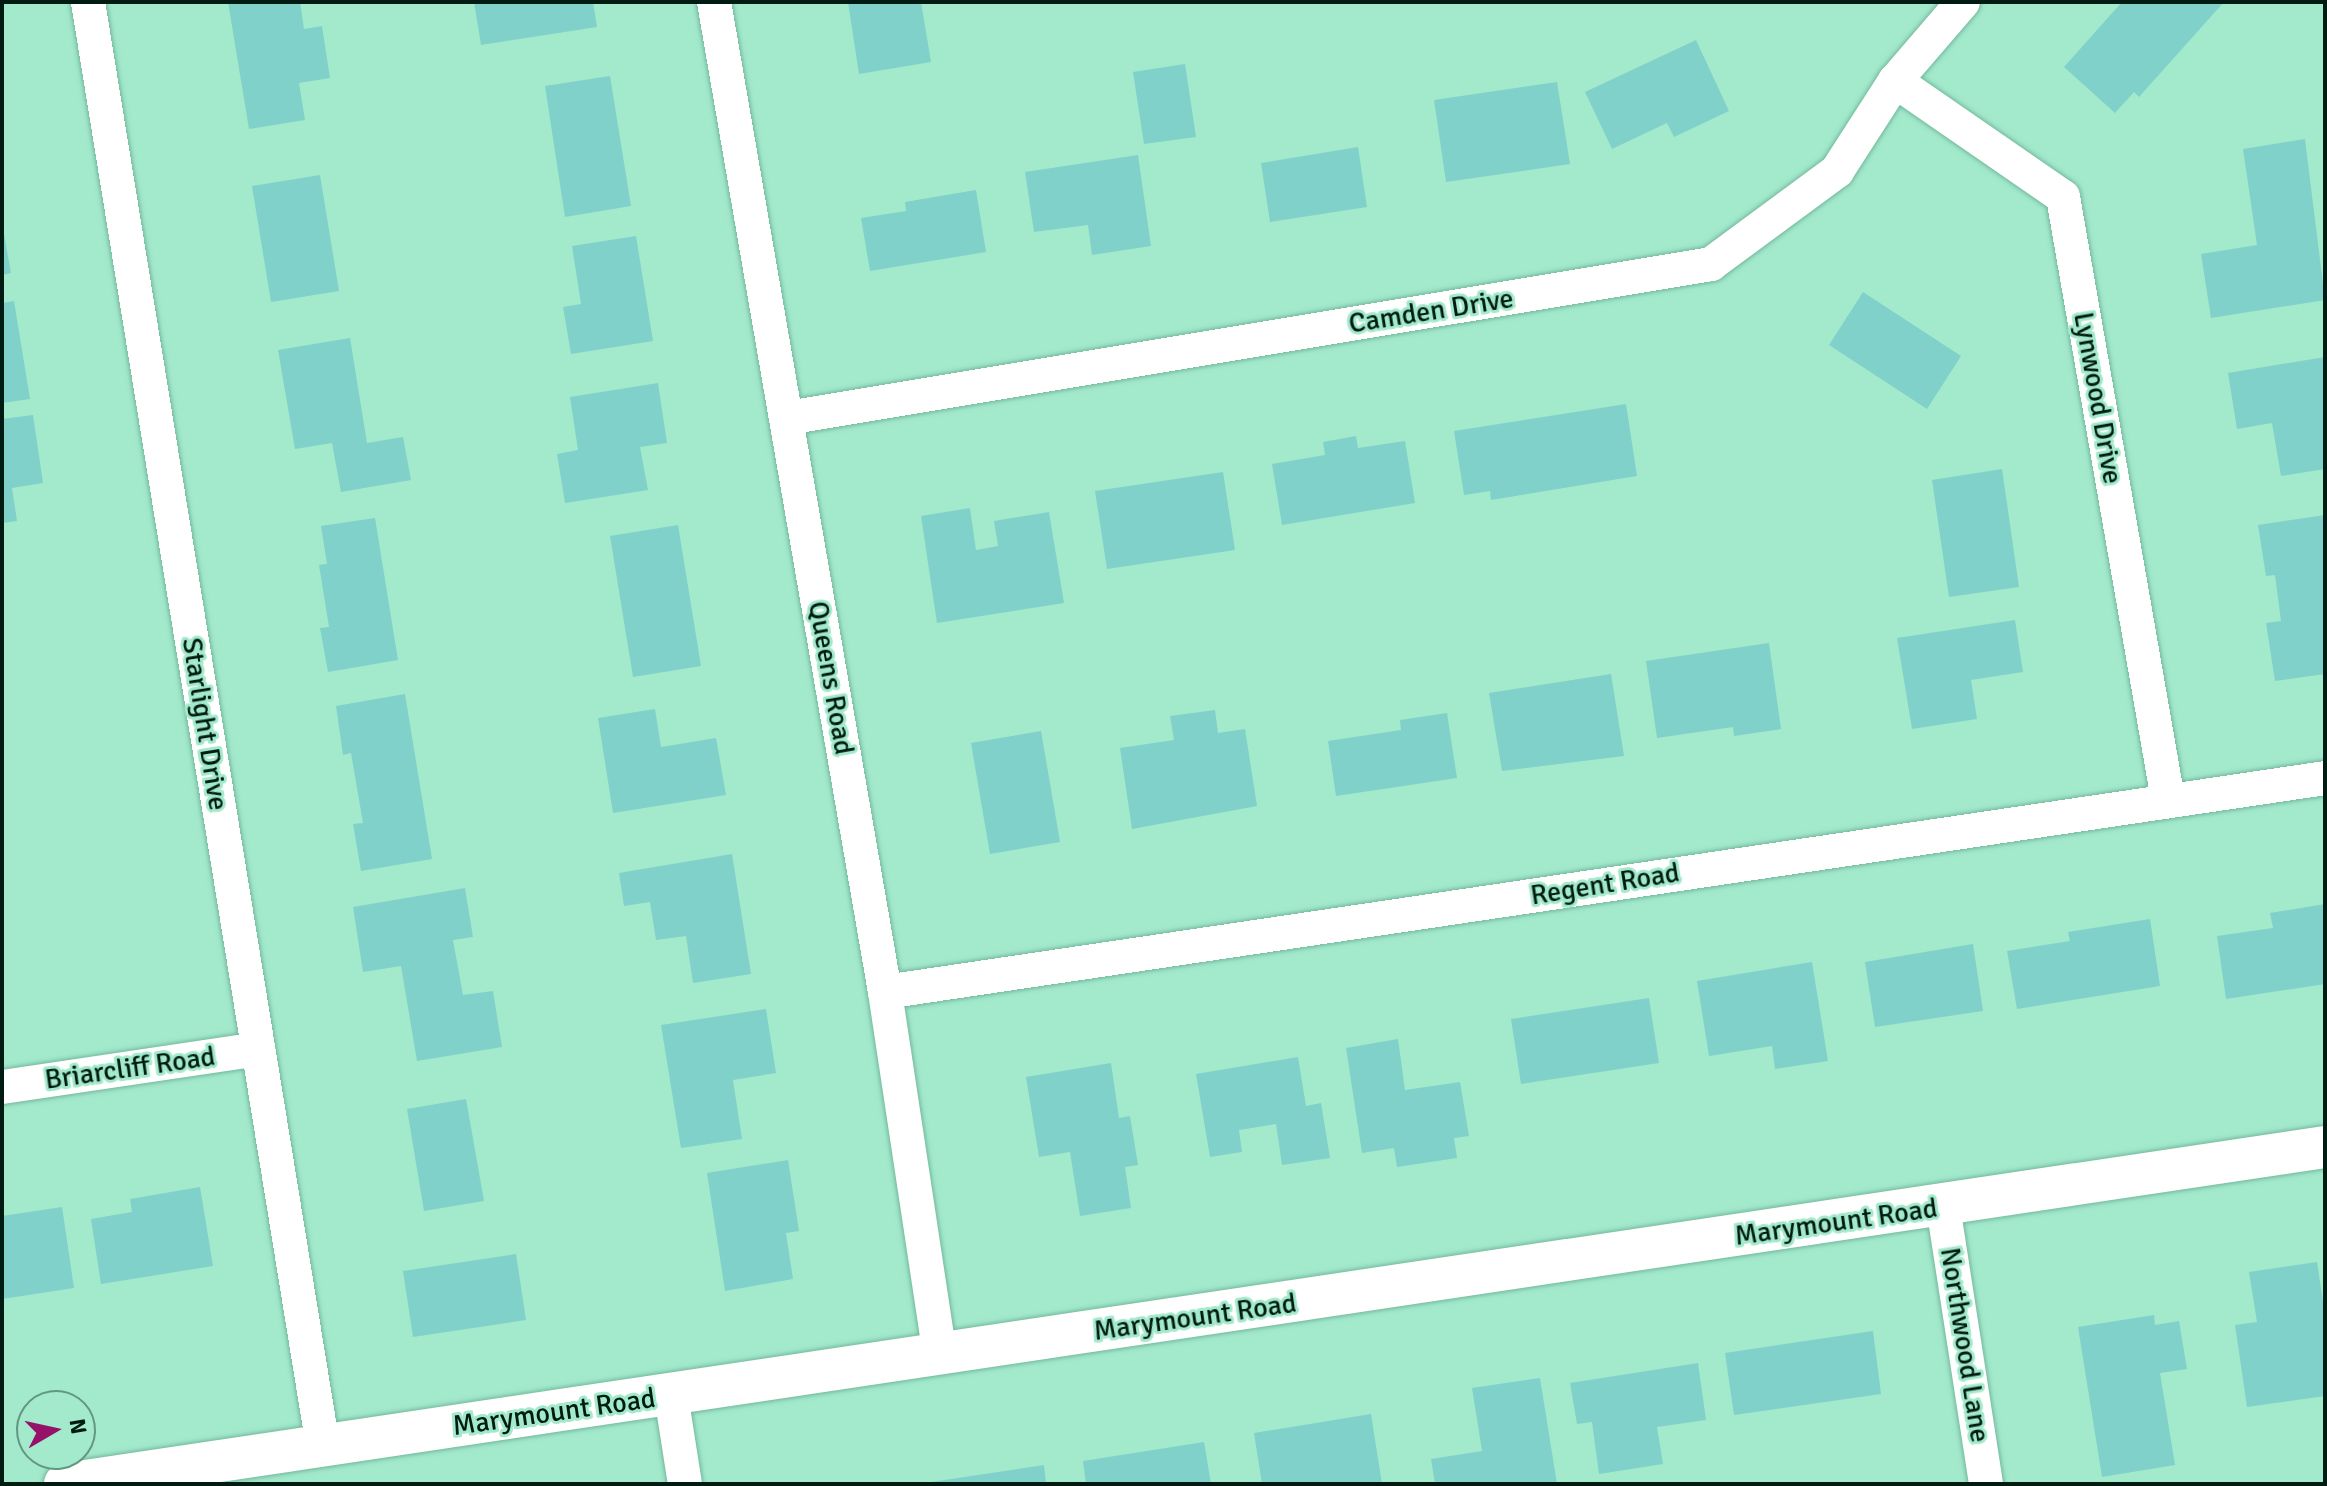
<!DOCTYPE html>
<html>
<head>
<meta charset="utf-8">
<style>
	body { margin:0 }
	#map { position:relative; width:2327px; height:1486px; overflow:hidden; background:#a3e9cc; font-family:Signika,sans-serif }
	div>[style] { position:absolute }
	.building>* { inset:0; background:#80d1c9 }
	.roads { filter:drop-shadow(0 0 2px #73b89d) drop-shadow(0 0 2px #73b89d) }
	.minor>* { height:34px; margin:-17px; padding:0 17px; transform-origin:17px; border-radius:17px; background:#fff }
	.tertiary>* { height:42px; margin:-21px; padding:0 21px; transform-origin:21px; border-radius:21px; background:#fff }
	span { translate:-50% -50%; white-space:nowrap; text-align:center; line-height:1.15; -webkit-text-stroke:6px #a3e9cc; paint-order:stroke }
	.street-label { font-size:28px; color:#001c12 }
	.frame { position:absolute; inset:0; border:4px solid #001c12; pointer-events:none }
	.north { position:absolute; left:16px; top:1390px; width:80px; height:80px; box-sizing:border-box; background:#a3e9cc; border:2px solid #629782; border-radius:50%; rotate:81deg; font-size:22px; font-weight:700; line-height:32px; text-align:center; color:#001c12 }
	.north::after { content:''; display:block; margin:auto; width:28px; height:36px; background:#961169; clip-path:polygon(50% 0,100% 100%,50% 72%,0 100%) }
</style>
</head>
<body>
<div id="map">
	<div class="building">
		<div style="clip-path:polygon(228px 2px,300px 2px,304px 29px,322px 26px,330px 78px,299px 83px,305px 120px,249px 129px)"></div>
		<div style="clip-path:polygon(474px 2px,593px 2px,597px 27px,481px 45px)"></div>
		<div style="clip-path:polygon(848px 2px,921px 2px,931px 62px,859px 74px)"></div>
		<div style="clip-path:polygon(2122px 2px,2224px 2px,2139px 97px,2134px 92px,2115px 113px,2064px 67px)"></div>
		<div style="clip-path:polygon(1696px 40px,1729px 111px,1674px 137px,1667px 123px,1612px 149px,1585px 92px)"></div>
		<div style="clip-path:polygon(1185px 64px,1196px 137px,1144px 144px,1133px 72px)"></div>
		<div style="clip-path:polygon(610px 76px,631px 206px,565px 217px,545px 86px)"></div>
		<div style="clip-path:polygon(1557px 82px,1570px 164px,1446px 182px,1434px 100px)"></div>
		<div style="clip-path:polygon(2305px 139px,2325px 300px,2211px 318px,2201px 254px,2257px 245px,2243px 149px)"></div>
		<div style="clip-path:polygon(1358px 147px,1367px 207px,1270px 222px,1261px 163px)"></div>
		<div style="clip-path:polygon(1138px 155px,1151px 246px,1092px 255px,1088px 225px,1034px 232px,1025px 172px)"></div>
		<div style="clip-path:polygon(320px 175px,339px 291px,271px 302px,252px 186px)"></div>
		<div style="clip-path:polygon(976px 190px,986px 252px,870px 271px,861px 218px,906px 211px,905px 202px)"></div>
		<div style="clip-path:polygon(2px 223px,11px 273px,2px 275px)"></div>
		<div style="clip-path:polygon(636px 236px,653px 341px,571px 354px,563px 307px,581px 304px,572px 246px)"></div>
		<div style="clip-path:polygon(1863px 292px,1961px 356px,1927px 409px,1829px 345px)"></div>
		<div style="clip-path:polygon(14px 301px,30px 399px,2px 403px,2px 303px)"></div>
		<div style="clip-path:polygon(350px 338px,367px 443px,403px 437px,411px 480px,341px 492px,332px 443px,295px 449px,278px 350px)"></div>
		<div style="clip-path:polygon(2325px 357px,2325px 469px,2281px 476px,2272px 423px,2237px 429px,2228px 373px)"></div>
		<div style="clip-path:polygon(658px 383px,667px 443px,640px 447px,648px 490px,565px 503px,557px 454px,578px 450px,570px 397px)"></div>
		<div style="clip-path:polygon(1626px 404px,1637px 476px,1491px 500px,1490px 491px,1464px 495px,1454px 431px)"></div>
		<div style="clip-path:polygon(33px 415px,43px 483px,12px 488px,17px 521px,2px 523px,2px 419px)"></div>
		<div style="clip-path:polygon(1356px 436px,1358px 448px,1405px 441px,1415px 503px,1282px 525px,1272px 464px,1325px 455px,1323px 442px)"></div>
		<div style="clip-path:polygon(2002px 469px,2019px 587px,1949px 597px,1932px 480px)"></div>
		<div style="clip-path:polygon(1223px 472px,1235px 550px,1107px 569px,1095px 491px)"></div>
		<div style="clip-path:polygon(970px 508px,976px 550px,998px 546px,994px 521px,1049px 512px,1064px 603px,937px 623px,921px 516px)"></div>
		<div style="clip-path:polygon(2325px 515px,2325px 674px,2275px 681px,2266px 623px,2281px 621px,2275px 575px,2266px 576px,2258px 525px)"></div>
		<div style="clip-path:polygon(375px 518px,398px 660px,328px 672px,320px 628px,329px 627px,319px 565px,327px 564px,321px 526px)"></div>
		<div style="clip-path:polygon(678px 525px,701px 666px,633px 677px,610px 536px)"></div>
		<div style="clip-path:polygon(2015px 620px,2023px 672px,1971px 680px,1977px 719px,1912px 729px,1897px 638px)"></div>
		<div style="clip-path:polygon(1769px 643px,1781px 729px,1734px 736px,1733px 727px,1657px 738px,1646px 661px)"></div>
		<div style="clip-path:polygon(1611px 674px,1624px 756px,1502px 771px,1489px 693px)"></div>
		<div style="clip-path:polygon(405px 694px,432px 859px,361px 871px,353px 824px,363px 823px,351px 753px,343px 755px,336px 706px)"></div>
		<div style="clip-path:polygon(655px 709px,661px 747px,716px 738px,726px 795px,613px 813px,598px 718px)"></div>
		<div style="clip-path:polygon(1215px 710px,1218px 733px,1245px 729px,1257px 806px,1132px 829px,1120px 748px,1174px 740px,1170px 716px)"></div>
		<div style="clip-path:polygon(1447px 713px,1457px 778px,1336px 796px,1328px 741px,1401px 730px,1400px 720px)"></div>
		<div style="clip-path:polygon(1041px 731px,1060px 842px,990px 854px,971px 743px)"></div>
		<div style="clip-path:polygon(732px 854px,751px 974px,693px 983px,686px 936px,656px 940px,650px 902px,624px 906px,619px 873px)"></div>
		<div style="clip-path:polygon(465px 888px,473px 937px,453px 940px,463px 995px,493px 991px,502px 1047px,417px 1061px,401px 966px,363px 972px,353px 907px)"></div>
		<div style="clip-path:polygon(2325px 904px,2325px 984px,2226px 999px,2217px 936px,2273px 928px,2270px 913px)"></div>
		<div style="clip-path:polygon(2150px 919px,2160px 986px,2017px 1009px,2007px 951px,2070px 941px,2068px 932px)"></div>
		<div style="clip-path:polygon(1973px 944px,1983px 1011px,1875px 1027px,1865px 962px)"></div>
		<div style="clip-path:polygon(1812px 962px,1828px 1061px,1775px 1069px,1772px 1046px,1709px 1056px,1697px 981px)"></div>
		<div style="clip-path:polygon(1649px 998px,1659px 1063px,1521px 1084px,1511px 1019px)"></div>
		<div style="clip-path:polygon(766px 1009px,776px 1073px,733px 1080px,742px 1139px,681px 1148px,661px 1025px)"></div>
		<div style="clip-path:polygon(1398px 1039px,1405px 1090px,1460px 1082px,1469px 1136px,1454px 1138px,1457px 1158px,1397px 1167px,1394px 1148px,1362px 1153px,1346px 1048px)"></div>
		<div style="clip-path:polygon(1298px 1057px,1306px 1106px,1321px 1103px,1330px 1158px,1282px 1165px,1276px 1124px,1239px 1130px,1242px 1152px,1210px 1157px,1196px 1074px)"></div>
		<div style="clip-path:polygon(1111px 1063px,1119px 1118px,1130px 1116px,1138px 1165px,1125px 1167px,1131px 1208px,1080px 1216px,1070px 1152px,1039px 1157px,1026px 1077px)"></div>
		<div style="clip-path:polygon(466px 1099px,484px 1201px,424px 1211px,407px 1109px)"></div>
		<div style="clip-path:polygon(788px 1160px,799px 1231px,786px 1233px,793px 1279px,725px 1291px,707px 1173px)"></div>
		<div style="clip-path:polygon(200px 1187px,213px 1266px,101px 1284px,91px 1219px,132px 1212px,130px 1199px)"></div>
		<div style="clip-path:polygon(62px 1207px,74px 1288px,2px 1299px,2px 1216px)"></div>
		<div style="clip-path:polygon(516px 1254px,526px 1320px,413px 1337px,403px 1271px)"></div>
		<div style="clip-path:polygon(2317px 1262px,2325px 1315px,2325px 1396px,2247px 1407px,2235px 1325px,2257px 1322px,2249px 1272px)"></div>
		<div style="clip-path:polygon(2154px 1315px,2155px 1325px,2179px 1321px,2187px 1369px,2160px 1373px,2175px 1465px,2102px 1477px,2078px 1327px)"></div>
		<div style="clip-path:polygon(1873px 1331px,1881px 1394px,1734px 1415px,1725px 1353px)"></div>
		<div style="clip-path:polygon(1698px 1363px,1706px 1420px,1657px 1427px,1663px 1464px,1599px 1474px,1592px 1422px,1577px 1424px,1570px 1383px)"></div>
		<div style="clip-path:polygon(1540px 1378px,1557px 1484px,1435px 1484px,1431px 1459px,1482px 1451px,1472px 1388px)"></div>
		<div style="clip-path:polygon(1371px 1414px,1382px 1484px,1262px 1484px,1254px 1433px)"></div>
		<div style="clip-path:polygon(1204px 1442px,1211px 1484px,1086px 1484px,1083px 1461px)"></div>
		<div style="clip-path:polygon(1044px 1465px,1046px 1484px,931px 1484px,931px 1482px)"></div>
	</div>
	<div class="roads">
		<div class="minor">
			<div style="left:88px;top:2px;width:1463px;rotate:80.76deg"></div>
			<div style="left:714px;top:2px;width:1005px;rotate:80.2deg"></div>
			<div style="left:885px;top:992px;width:367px;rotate:81.4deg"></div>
			<div style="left:1895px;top:81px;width:204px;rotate:34.6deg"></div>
			<div style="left:2063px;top:197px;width:612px;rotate:80.12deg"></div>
			<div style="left:787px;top:418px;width:937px;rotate:-9.46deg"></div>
			<div style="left:1711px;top:264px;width:157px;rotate:-36.4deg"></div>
			<div style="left:1837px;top:171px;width:107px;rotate:-57.2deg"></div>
			<div style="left:1895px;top:81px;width:104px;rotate:-49.3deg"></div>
			<div style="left:885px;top:992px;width:1456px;rotate:-8.45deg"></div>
			<div style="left:2px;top:1087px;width:259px;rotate:-8.4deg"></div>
			<div style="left:1943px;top:1206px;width:281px;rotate:81.2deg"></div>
			<div style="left:671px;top:1395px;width:90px;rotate:81.1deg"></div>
		</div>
		<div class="tertiary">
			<div style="left:65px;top:1484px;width:2285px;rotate:-8.48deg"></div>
		</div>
	</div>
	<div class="street-label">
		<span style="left:1431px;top:311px;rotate:-9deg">Camden Drive</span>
		<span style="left:2098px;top:398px;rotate:80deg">Lynwood Drive</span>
		<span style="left:831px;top:678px;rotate:80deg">Queens Road</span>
		<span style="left:205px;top:724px;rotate:81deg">Starlight Drive</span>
		<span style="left:1605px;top:884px;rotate:-9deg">Regent Road</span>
		<span style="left:130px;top:1068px;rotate:-8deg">Briarcliff Road</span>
		<span style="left:1836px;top:1222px;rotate:-8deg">Marymount Road</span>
		<span style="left:1195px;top:1317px;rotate:-8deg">Marymount Road</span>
		<span style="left:1965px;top:1345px;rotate:81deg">Northwood Lane</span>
		<span style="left:554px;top:1412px;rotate:-8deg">Marymount Road</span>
	</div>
	<div class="frame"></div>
	<div class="north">N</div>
</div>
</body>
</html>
